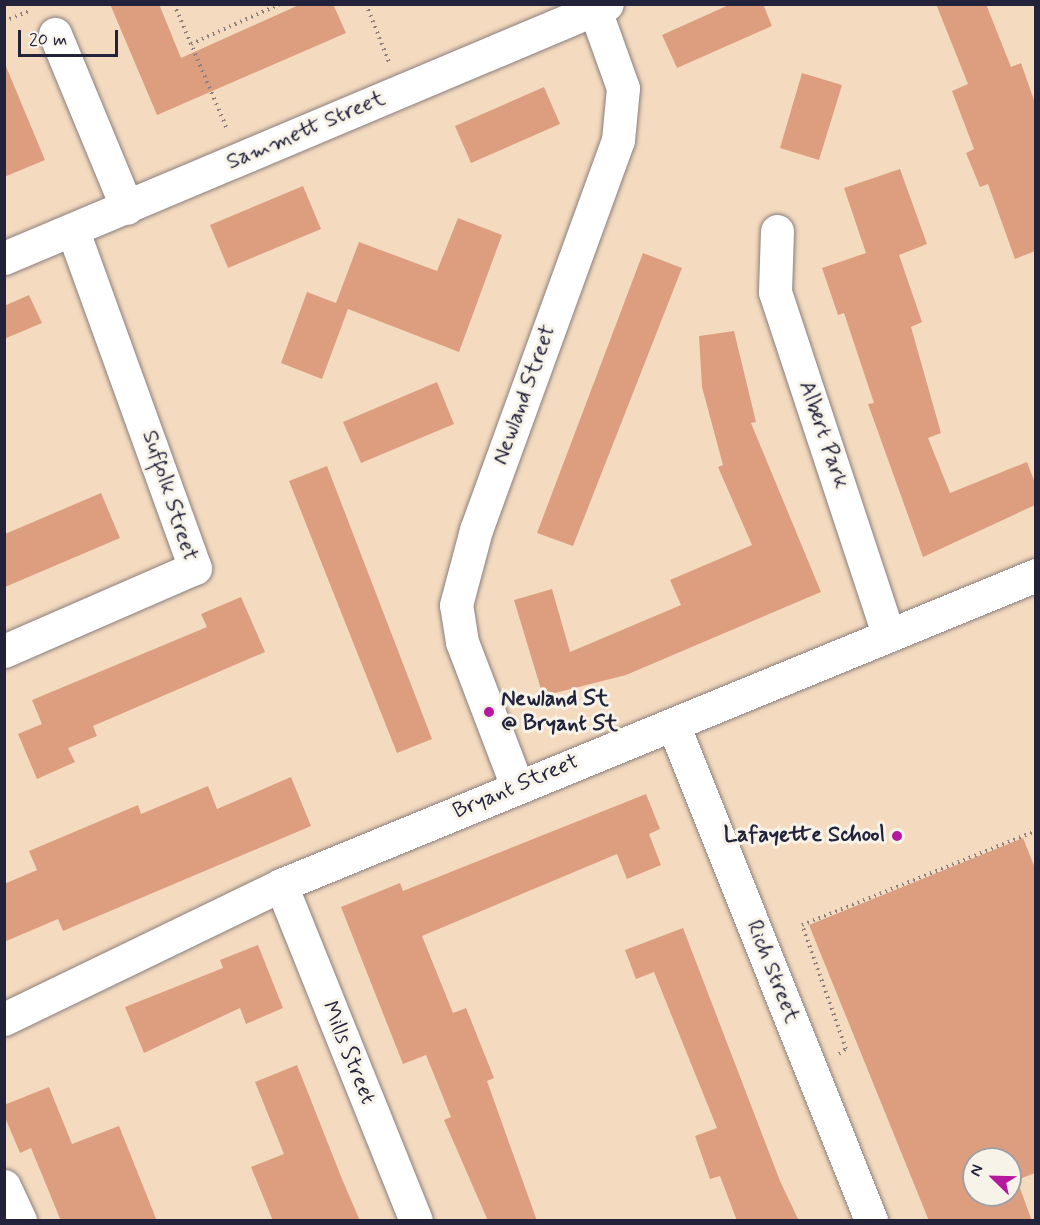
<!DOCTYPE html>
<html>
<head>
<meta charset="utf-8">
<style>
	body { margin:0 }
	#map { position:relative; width:1040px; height:1225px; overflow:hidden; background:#f4dbbf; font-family:Mynerve,sans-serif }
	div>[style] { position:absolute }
	.building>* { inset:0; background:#dd9e80 }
	.path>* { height:4px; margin-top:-2px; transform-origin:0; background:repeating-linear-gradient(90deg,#8b7e7d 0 1.5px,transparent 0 6px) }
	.roads { filter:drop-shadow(0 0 2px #8b7e7d) drop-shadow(0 0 2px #8b7e7d) }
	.minor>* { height:33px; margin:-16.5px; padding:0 16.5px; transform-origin:16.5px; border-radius:16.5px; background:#fff }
	.major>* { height:33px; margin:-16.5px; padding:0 16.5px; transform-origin:16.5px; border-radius:16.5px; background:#fff }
	.dots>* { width:16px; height:16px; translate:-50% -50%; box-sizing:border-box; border:3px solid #f7f3e8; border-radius:50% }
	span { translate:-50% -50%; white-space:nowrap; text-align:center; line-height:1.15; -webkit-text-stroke:6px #f7f3e8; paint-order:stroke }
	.street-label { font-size:22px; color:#22223b }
	.poi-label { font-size:22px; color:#22223b; font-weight:700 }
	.left { translate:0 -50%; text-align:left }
	.right { translate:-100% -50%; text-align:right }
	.frame { position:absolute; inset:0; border:6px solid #22223b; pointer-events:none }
	.north { position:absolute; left:962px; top:1147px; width:60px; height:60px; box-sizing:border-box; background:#f7f3e8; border:2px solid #a29fa3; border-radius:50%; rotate:293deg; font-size:16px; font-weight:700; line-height:24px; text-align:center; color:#22223b }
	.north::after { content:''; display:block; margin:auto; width:21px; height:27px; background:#b5179e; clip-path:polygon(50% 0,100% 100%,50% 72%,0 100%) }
	.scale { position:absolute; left:18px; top:30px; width:100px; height:27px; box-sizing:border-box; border:3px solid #22223b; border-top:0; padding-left:8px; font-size:18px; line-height:21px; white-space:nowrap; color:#22223b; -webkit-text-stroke:4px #f7f3e8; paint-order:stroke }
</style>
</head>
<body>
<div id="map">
	<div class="building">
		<div style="clip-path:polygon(110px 4px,159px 4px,181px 58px,301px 4px,333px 4px,346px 33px,157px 115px)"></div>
		<div style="clip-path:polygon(731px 4px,763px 4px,772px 26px,677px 68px,662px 35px)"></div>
		<div style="clip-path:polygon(936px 4px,986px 4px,1011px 67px,1021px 63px,1035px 103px,1035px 251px,1015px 259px,988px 184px,980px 187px,966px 153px,974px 149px,952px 91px,968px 84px)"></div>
		<div style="clip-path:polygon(5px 64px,45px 160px,4px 177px)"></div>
		<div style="clip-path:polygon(802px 73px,842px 85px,819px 160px,780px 148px)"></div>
		<div style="clip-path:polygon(544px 87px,560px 124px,471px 163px,455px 126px)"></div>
		<div style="clip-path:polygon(900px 169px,927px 244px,899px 255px,922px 322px,911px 327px,941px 433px,928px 438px,950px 493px,1027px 462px,1035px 483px,1035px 505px,923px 557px,868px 404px,874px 403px,844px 313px,838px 315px,822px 268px,866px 253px,844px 188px)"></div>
		<div style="clip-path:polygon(303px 186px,321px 229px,228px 268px,210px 225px)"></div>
		<div style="clip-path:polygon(458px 218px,502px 235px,459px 352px,348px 309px,322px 379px,281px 363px,307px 292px,336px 303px,359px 242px,437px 271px)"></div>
		<div style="clip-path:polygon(643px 253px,682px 268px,573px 546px,537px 533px)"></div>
		<div style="clip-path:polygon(29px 295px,42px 323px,4px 339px,4px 306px)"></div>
		<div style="clip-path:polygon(734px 331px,756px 422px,751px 423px,821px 592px,626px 675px,543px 696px,514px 600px,552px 589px,570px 652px,681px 605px,670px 580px,752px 545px,718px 467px,723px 465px,702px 387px,699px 336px)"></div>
		<div style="clip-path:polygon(437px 382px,454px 424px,361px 463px,343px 422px)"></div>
		<div style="clip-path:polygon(327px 466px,432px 739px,397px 753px,289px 481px)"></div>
		<div style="clip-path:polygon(101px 493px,120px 538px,5px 587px,5px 534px)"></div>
		<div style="clip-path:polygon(241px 597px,265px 652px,93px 726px,97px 736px,68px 748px,75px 762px,37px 779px,18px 734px,42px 724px,32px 700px,207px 627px,201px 614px)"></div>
		<div style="clip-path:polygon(291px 777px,311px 826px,63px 931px,58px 919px,4px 942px,4px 884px,37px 870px,29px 851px,138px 805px,141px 814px,208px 786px,217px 809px)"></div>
		<div style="clip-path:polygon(646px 794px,660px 829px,649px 834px,661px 865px,627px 879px,617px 854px,422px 936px,453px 1013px,466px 1008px,494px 1078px,487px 1081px,537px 1221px,488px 1221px,444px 1120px,451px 1117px,426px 1055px,403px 1064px,341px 907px,400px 883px,403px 891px)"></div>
		<div style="clip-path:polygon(evenodd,1023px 838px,1035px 868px,1035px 1173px,1017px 1180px,1032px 1221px,929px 1221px,809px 925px,1023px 838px,974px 1159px,1010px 1159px,1010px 1195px,974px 1195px,974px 1159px)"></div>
		<div style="clip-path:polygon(683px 928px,780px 1181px,799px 1221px,737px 1221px,720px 1176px,710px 1179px,695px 1136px,717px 1128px,654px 972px,636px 979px,625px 950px)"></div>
		<div style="clip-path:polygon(258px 945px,283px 1008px,246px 1024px,240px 1008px,144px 1053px,125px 1007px,223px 968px,220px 960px)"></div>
		<div style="clip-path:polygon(297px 1065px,342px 1179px,360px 1221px,273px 1221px,251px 1167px,284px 1154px,255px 1082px)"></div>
		<div style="clip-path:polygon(49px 1087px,72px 1144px,119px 1126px,157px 1221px,61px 1221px,31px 1148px,20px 1153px,4px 1115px,4px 1105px)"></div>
	</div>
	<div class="path">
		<div style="left:174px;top:4px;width:136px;rotate:67deg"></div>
		<div style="left:366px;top:4px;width:62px;rotate:68.4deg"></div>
		<div style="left:4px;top:21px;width:28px;rotate:-21deg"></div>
		<div style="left:191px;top:44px;width:98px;rotate:-24.2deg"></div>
		<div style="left:839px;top:1054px;width:9px;rotate:-36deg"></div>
		<div style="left:846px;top:1049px;width:132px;rotate:-109.5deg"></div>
		<div style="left:802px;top:925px;width:252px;rotate:-21.9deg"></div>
	</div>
	<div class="roads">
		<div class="minor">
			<div style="left:55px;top:34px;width:188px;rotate:67.5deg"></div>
			<div style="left:777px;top:231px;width:61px;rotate:91.9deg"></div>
			<div style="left:775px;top:292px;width:362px;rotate:71.7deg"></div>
			<div style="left:4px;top:258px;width:654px;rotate:-22.84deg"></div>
			<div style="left:4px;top:651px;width:208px;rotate:-23.5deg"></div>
			<div style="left:195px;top:568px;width:358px;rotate:-109.9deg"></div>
			<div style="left:673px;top:724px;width:534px;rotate:68.24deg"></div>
			<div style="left:517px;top:786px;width:154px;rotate:-110.9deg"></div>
			<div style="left:462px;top:642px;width:37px;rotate:-99deg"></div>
			<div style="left:456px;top:605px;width:78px;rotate:-75.1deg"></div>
			<div style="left:476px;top:530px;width:415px;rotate:-70deg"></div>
			<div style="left:618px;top:140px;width:52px;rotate:-84.5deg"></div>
			<div style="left:623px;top:88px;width:89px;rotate:-109.7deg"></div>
			<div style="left:281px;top:885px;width:361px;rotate:68.1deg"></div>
			<div style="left:4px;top:1186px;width:38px;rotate:65deg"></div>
		</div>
		<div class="major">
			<div style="left:4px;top:1019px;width:308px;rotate:-25.8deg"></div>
			<div style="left:281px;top:885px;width:816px;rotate:-22.32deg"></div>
		</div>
	</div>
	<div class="dots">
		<div style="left:489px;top:712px;background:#b5179e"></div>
		<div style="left:897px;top:836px;background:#b5179e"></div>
	</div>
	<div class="street-label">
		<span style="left:306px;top:131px;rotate:-23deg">Sammett Street</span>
		<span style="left:525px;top:395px;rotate:-70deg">Newland Street</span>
		<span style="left:823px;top:435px;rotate:71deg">Albert Park</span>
		<span style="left:169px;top:496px;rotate:72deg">Suffolk Street</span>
		<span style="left:516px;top:787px;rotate:-23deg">Bryant Street</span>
		<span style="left:772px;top:972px;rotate:68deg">Rich Street</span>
		<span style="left:348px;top:1053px;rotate:68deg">Mills Street</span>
	</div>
	<div class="poi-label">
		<span class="left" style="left:501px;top:712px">Newland St<br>@ Bryant St</span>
		<span class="right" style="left:885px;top:836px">Lafayette School</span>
	</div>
	<div class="frame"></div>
	<div class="north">N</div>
	<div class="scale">20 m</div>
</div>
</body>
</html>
